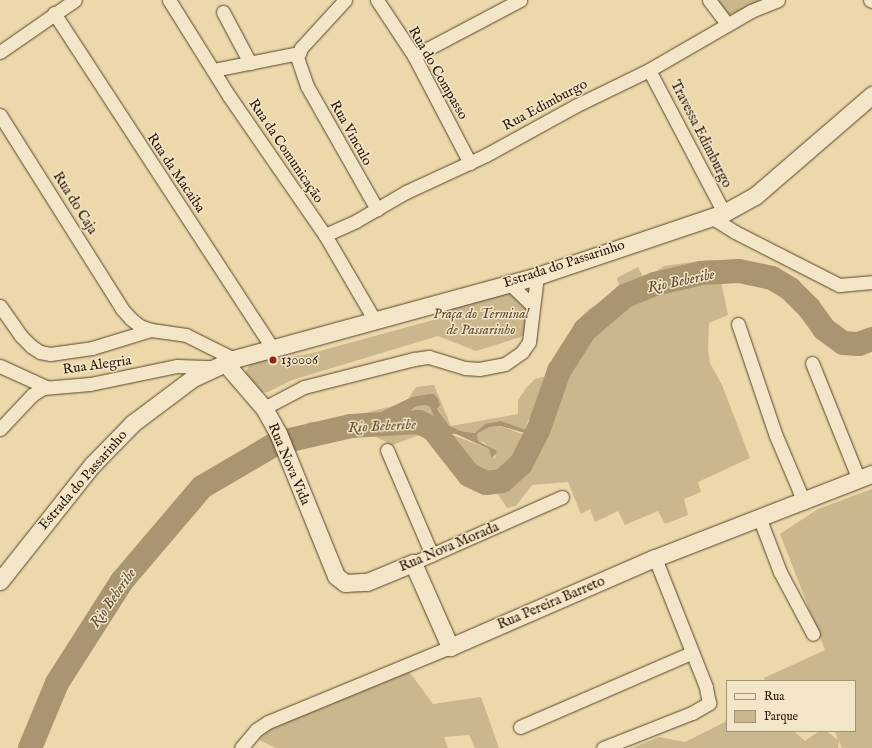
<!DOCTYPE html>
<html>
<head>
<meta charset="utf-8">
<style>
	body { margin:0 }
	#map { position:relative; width:872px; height:748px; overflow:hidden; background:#ecd8aa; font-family:"IM FELL English",serif }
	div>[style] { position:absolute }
	.green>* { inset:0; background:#cbb78d }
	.water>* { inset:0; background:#a99570 }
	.river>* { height:24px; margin:-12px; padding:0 12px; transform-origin:12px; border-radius:12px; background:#a99570 }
	.roads { filter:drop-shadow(0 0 1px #59442a) drop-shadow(0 0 1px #59442a) }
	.minor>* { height:13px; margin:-6.5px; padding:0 6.5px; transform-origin:6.5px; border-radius:6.5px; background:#f3e6c8 }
	.tertiary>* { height:17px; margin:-8.5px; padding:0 8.5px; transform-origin:8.5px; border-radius:8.5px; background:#f3e6c8 }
	.dots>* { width:11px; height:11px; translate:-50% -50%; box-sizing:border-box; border:2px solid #f3e6c8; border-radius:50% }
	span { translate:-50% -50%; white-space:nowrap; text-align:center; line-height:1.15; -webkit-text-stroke:3px #f3e6c8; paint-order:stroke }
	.street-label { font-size:14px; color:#281300 }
	.park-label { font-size:14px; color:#614c31; font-style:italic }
	.poi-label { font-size:14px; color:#281300 }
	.left { translate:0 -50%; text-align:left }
	.water-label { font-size:15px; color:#5c472d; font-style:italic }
	.legend { position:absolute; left:726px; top:680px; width:130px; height:52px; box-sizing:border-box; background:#f3e6c8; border:1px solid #a29278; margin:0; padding:5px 7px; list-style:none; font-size:12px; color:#281300 }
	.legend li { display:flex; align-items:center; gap:8px; height:20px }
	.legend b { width:20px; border:1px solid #a29278 }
</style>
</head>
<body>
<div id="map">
	<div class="green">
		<div style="clip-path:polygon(717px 0,768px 0,726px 16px)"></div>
		<div style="clip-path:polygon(707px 260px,720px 261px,723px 268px,721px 281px,728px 315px,709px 323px,708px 349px,710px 363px,722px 385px,750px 458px,698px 482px,701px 492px,684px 499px,688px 515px,665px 524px,658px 511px,625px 525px,618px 511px,595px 522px,590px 509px,581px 514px,568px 482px,532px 485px,516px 506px,507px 508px,492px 485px,480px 488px,474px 475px,456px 475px,445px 453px,428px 432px,392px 445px,372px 435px,338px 431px,362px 418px,368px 421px,368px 426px,394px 416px,397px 413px,406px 414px,415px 407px,425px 405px,430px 407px,437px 418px,443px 421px,443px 426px,450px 434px,489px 449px,492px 459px,496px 457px,485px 443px,478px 441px,477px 434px,489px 427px,501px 426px,522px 434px,528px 430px,534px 417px,528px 420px,526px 430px,522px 431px,517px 428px,485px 424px,476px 433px,461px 431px,449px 427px,428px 394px,412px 398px,396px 407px,381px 412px,344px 419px,322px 428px,313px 427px,303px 432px,297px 429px,310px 422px,323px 423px,393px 406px,408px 399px,416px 387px,434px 385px,451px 426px,518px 414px,518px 400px,526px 388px,535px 379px,551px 375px,575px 323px,589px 309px,608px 298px,619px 286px,617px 278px,638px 267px,644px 279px,664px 266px)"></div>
		<div style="clip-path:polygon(507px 289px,529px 306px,525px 334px,521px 337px,476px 351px,438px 336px,292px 380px,268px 392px,261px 392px,244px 375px,251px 362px,309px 354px,444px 317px,456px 305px)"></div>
		<div style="clip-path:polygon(872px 489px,872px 748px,842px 748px,839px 741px,838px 748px,632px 748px,659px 737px,685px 742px,727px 721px,727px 731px,794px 731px,805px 741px,819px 731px,826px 731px,838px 740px,835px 731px,855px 731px,855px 681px,765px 681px,764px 678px,825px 650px,780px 534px,818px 509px)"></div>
		<div style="clip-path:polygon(408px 670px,433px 704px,481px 697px,499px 748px,475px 748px,469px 735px,444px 737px,448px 748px,276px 748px,259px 740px,268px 728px)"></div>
	</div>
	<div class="water">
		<div style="clip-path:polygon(428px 394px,434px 394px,438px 399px,440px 405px,437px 409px,449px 426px,461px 431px,475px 433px,485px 424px,501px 421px,526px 430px,533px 413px,534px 417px,525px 433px,501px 426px,489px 427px,477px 434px,478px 441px,497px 451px,492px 459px,489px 449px,456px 434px,446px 433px,443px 421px,434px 416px,430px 407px,425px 405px,415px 407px,406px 414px,397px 413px,391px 420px,375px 430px,370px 429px,368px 421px,362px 418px,351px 427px,294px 446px,290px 437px,299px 431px,313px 427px,322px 428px,344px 419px,381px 412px,412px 397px)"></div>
	</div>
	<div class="river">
		<div style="left:30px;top:748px;width:70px;rotate:-67.4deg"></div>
		<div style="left:57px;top:683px;width:121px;rotate:-57.5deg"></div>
		<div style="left:122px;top:581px;width:123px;rotate:-49.6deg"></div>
		<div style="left:202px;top:487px;width:87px;rotate:-30.4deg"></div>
		<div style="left:277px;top:443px;width:76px;rotate:-12.9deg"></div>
		<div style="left:351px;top:426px;width:68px;rotate:-3.4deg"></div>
		<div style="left:419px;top:422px;width:16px;rotate:27deg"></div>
		<div style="left:433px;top:429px;width:58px;rotate:52deg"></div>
		<div style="left:469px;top:475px;width:19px;rotate:25deg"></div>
		<div style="left:486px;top:483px;width:16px;rotate:-7deg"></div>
		<div style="left:502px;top:481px;width:25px;rotate:-42deg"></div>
		<div style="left:521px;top:464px;width:37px;rotate:-63deg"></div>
		<div style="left:538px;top:431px;width:64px;rotate:-70.7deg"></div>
		<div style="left:559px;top:371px;width:49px;rotate:-57.6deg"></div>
		<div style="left:585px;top:330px;width:52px;rotate:-40.4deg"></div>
		<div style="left:625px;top:296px;width:32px;rotate:-22deg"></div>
		<div style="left:655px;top:284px;width:48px;rotate:-13.2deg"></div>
		<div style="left:702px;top:273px;width:37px;rotate:-3deg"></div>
		<div style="left:739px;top:271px;width:34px;rotate:12deg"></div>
		<div style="left:772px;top:278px;width:21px;rotate:31deg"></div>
		<div style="left:790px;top:289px;width:27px;rotate:45deg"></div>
		<div style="left:809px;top:308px;width:26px;rotate:54deg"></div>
		<div style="left:824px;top:329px;width:24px;rotate:36deg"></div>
		<div style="left:843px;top:343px;width:16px;rotate:4deg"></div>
		<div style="left:859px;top:344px;width:14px;rotate:-21deg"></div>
	</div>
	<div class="roads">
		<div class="minor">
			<div style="left:169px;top:0;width:113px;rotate:58deg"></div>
			<div style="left:229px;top:96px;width:169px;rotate:55.4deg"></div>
			<div style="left:325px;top:235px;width:99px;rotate:59.8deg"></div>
			<div style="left:345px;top:0;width:65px;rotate:132.5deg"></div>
			<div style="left:301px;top:48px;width:10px;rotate:114deg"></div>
			<div style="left:297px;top:57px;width:31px;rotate:71deg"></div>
			<div style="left:307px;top:86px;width:142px;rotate:60.4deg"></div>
			<div style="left:377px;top:0;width:67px;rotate:56.5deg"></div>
			<div style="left:414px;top:56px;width:121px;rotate:62.4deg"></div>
			<div style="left:709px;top:0;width:30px;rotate:53deg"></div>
			<div style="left:870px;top:0;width:2px;rotate:27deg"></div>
			<div style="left:223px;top:12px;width:58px;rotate:62.1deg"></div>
			<div style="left:54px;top:13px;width:401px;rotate:56.9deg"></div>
			<div style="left:0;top:52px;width:91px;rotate:-34.7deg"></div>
			<div style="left:414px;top:56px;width:120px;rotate:-27.8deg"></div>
			<div style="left:213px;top:70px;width:88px;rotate:-11.2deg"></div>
			<div style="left:649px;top:70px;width:161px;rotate:62.3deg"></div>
			<div style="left:0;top:115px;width:229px;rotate:57.8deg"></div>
			<div style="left:122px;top:309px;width:13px;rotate:48deg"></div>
			<div style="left:131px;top:319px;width:11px;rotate:38deg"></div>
			<div style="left:140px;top:326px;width:12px;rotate:20deg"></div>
			<div style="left:151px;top:330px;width:35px;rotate:8deg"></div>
			<div style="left:186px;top:335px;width:54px;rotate:26.6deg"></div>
			<div style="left:711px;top:217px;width:28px;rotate:32deg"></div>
			<div style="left:735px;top:232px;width:117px;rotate:27deg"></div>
			<div style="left:839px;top:285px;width:33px;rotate:-5deg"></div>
			<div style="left:325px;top:235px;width:34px;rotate:-24deg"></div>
			<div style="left:356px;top:221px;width:58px;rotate:-30.1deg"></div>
			<div style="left:406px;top:192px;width:88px;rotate:-24.8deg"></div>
			<div style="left:486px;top:155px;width:102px;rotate:-28.8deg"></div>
			<div style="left:575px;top:106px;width:82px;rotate:-25.9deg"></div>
			<div style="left:649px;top:70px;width:118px;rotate:-30deg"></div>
			<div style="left:751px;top:11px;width:29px;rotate:-22deg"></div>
			<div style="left:509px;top:283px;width:33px;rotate:44deg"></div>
			<div style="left:0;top:306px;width:37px;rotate:55deg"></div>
			<div style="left:21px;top:336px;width:14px;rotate:45deg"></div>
			<div style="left:31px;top:346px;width:11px;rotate:34deg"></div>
			<div style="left:40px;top:352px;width:10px;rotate:11deg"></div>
			<div style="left:50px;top:354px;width:42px;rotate:-8.1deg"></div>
			<div style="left:92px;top:348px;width:62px;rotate:-17deg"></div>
			<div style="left:738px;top:324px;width:118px;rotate:71.3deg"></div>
			<div style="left:776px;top:436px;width:72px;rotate:67deg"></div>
			<div style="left:812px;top:363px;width:126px;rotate:68.1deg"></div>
			<div style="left:0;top:366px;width:51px;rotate:24.5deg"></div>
			<div style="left:264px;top:408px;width:45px;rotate:-27.7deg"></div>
			<div style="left:304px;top:387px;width:114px;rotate:-14.3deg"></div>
			<div style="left:414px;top:359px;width:15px;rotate:-8deg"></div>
			<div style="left:429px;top:357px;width:38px;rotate:17deg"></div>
			<div style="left:465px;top:368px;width:14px;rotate:4deg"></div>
			<div style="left:479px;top:369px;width:26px;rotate:-11deg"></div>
			<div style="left:505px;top:364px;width:21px;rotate:-35deg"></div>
			<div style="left:522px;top:352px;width:12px;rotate:-55deg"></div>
			<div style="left:529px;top:342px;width:66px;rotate:-83.1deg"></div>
			<div style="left:0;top:429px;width:47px;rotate:-46.7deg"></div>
			<div style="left:32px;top:395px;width:13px;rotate:-32deg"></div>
			<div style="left:43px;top:388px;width:47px;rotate:-4.9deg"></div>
			<div style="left:90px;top:384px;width:89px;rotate:-11.7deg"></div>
			<div style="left:177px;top:366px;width:36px;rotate:2deg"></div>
			<div style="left:387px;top:450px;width:114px;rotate:66.8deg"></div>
			<div style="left:759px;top:517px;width:59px;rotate:69.1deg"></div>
			<div style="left:780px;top:572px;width:70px;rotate:62deg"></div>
			<div style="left:413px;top:563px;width:163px;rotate:-23.9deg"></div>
			<div style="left:520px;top:727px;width:186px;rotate:-23.4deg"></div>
			<div style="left:241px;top:748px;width:23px;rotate:-50deg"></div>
			<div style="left:256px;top:730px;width:14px;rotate:-34deg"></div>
			<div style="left:268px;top:722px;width:197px;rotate:-22.4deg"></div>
			<div style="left:603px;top:748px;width:96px;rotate:-21.5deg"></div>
			<div style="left:692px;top:713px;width:20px;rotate:-30deg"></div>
			<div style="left:709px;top:703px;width:16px;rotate:-101deg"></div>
			<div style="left:706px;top:687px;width:139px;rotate:-111.6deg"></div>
		</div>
		<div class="tertiary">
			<div style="left:225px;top:363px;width:60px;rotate:49.1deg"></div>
			<div style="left:264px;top:408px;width:29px;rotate:61deg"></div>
			<div style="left:278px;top:433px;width:154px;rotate:67.9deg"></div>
			<div style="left:336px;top:576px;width:11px;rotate:38deg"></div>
			<div style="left:345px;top:583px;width:22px;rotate:-3deg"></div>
			<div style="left:367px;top:582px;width:50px;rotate:-22.4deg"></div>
			<div style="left:413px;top:563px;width:92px;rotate:66.2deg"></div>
			<div style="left:450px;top:647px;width:223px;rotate:-23.5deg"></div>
			<div style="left:655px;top:558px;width:233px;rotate:-21.2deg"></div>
			<div style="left:0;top:581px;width:148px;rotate:-51.6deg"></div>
			<div style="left:92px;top:465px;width:59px;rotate:-45.7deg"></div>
			<div style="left:133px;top:423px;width:75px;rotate:-36.9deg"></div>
			<div style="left:193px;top:378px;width:45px;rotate:-24.9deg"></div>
			<div style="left:234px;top:359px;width:314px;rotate:-15.3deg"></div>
			<div style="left:537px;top:276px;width:197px;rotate:-18.6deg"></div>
			<div style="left:724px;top:213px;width:35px;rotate:-29deg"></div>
			<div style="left:755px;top:196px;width:155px;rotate:-40.8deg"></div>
		</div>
	</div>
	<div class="dots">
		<div style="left:273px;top:360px;background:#8f2418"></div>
	</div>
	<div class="street-label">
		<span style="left:438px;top:73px;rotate:60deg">Rua do Compasso</span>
		<span style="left:545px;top:105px;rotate:-28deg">Rua Edimburgo</span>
		<span style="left:351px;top:133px;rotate:61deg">Rua Vinculo</span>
		<span style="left:701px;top:134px;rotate:63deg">Travessa Edimburgo</span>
		<span style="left:286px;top:151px;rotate:56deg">Rua da Comunicação</span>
		<span style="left:176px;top:173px;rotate:56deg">Rua da Macaiba</span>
		<span style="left:75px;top:203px;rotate:58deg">Rua do Caja</span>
		<span style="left:564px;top:264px;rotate:-18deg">Estrada do Passarinho</span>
		<span style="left:97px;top:365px;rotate:-8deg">Rua Alegria</span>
		<span style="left:289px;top:464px;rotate:67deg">Rua Nova Vida</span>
		<span style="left:83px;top:480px;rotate:-49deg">Estrada do Passarinho</span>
		<span style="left:449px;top:547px;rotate:-23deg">Rua Nova Morada</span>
		<span style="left:551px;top:603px;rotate:-23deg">Rua Pereira Barreto</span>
	</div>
	<div class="park-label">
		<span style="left:481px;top:322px">Praça do Terminal<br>de Passarinho</span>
	</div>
	<div class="poi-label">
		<span class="left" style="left:281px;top:360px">130006</span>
	</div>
	<div class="water-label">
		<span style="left:681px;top:281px;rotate:-12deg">Rio Beberibe</span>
		<span style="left:382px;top:426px;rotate:-3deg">Rio Beberibe</span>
		<span style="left:113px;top:598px;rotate:-55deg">Rio Beberibe</span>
	</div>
	<ul class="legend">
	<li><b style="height:5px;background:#f3e6c8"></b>Rua</li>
	<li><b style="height:11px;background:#cbb78d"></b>Parque</li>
	</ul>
</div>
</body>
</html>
